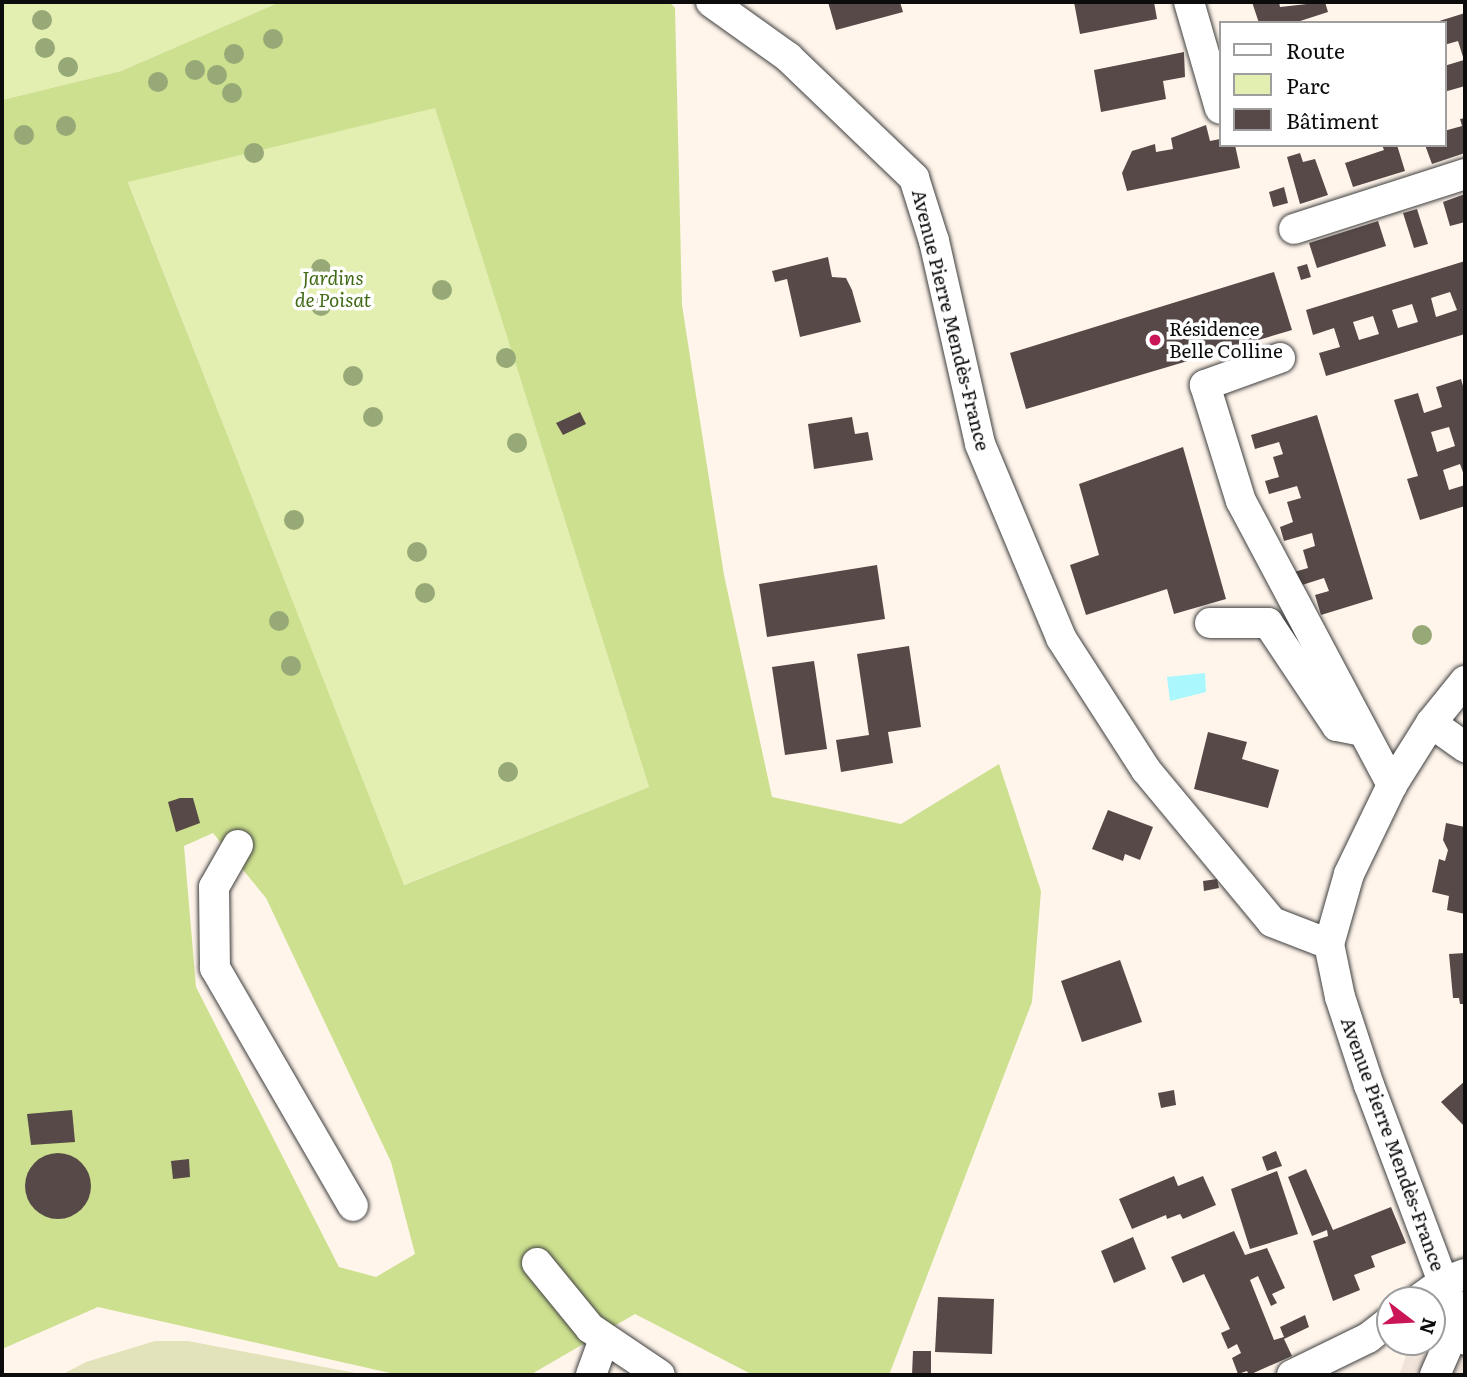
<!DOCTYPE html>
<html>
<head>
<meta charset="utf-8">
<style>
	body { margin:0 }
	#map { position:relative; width:1467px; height:1377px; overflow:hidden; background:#fff5eb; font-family:Literata,serif }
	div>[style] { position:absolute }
	.green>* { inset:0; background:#e3eeb1 }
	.forest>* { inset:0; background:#cce08f }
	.cemetery>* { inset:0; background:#e2e3ba }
	.plaza>* { inset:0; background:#f0e3da }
	.water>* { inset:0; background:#aaf7fd }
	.building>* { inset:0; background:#564947 }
	.round { border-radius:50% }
	.roads { filter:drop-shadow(0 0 2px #3f3f3f) drop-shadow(0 0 2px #3f3f3f) }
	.minor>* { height:30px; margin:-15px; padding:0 15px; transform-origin:15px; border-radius:15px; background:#fff }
	.trees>* { width:20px; height:20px; margin:-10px; border-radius:50%; background:#96a976 }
	.dots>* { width:19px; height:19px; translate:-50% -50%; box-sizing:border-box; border:4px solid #fff; border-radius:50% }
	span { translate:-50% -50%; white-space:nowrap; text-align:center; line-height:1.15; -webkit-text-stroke:7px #fff; paint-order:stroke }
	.park-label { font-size:19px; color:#416a16; font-style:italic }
	.street-label { font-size:19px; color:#0c0c0c }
	.poi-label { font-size:19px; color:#0c0c0c }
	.left { translate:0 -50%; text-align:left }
	.frame { position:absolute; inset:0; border:4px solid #0c0c0c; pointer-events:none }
	.legend { position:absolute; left:1219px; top:21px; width:228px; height:126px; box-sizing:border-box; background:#fff; border:2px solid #9e9e9e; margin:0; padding:9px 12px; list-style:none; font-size:21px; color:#0c0c0c }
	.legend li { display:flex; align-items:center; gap:14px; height:35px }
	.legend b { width:35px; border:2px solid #9e9e9e }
	.north { position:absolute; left:1376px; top:1286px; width:70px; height:70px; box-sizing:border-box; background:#fff; border:2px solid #9e9e9e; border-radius:50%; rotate:107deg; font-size:19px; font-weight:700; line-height:28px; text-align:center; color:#0c0c0c }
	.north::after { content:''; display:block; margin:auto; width:24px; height:32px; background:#ca1656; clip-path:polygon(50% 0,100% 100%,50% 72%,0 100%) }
</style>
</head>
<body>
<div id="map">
	<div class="green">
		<div style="clip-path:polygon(2px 2px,280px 2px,121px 71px,2px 100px)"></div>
		<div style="clip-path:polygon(435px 107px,649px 787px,403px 885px,128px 181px)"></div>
	</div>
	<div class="forest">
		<div style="clip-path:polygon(evenodd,280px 2px,670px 2px,675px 8px,682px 305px,724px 575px,772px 797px,901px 824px,999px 764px,1041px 891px,1032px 1002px,889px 1375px,753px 1375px,635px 1314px,530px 1375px,399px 1375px,98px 1307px,2px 1349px,2px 100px,121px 71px,280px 2px,435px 108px,649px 787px,404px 885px,128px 182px,435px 108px,280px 2px,213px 833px,266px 898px,391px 1162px,415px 1254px,376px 1277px,339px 1267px,196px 987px,184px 846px,213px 833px)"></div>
	</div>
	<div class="cemetery">
		<div style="clip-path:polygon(155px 1341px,188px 1341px,366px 1375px,61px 1375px,86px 1362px)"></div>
	</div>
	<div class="plaza">
		<div style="clip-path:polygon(1449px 1297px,1465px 1339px,1465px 1375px,1399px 1375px,1411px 1342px,1432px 1342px,1432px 1317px)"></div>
	</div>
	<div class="water">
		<div style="clip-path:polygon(1205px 673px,1206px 692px,1170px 701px,1167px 677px)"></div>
	</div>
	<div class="building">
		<div style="clip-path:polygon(828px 2px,900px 2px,903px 12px,836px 30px)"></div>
		<div style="clip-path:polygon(1074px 2px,1154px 2px,1157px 19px,1080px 34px)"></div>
		<div style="clip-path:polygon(1252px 2px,1279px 2px,1280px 7px,1325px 2px,1328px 12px,1294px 23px,1259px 23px)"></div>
		<div style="clip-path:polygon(1465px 13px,1465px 86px,1444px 92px,1444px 66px,1464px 60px,1458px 41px,1444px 45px,1444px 23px,1436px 22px)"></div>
		<div style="clip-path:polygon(1184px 52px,1185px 77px,1163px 81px,1166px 99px,1101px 112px,1094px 70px)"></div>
		<div style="clip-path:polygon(1465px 118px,1465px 153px,1432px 164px,1425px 145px,1444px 145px,1444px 131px,1462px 126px,1460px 119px)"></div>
		<div style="clip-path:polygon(1206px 125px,1210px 141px,1220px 139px,1220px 145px,1235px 145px,1240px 168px,1127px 191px,1122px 173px,1132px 151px,1155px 144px,1156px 152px,1173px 149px,1171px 138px)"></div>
		<div style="clip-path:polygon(1382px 145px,1397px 145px,1405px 171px,1353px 187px,1345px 163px,1384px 150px)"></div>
		<div style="clip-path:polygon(1300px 153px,1303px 162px,1315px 159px,1328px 195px,1300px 204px,1287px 157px)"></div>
		<div style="clip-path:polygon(1284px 187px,1288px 203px,1273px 207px,1269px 192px)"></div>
		<div style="clip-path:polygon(1465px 194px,1465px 222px,1450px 226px,1443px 202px)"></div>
		<div style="clip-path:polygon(1417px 209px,1428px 244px,1414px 248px,1403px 213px)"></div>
		<div style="clip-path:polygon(1378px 221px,1386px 246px,1317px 268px,1309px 243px)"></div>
		<div style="clip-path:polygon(828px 257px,832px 277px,846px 278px,852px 290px,861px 322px,800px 337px,787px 279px,775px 282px,772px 271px)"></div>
		<div style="clip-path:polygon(evenodd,1465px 261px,1465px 334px,1326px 376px,1319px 353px,1340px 347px,1334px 328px,1313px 335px,1306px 310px,1465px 261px,1450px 292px,1457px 310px,1436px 317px,1431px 298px,1450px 292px,1465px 261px,1412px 304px,1418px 322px,1398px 328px,1392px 310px,1412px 304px,1465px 261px,1373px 316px,1379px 334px,1359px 340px,1353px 322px,1373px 316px)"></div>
		<div style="clip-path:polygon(1307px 264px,1311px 277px,1301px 280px,1297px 267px)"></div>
		<div style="clip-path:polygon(1274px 272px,1292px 330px,1026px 409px,1010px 353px)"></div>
		<div style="clip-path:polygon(evenodd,1461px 379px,1465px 393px,1465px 478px,1460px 464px,1443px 470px,1449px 490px,1465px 485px,1465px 506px,1420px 520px,1407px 479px,1418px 476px,1394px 400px,1418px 393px,1424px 413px,1442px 407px,1436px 387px,1461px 379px,1449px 427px,1455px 446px,1437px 452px,1431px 432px,1449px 427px)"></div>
		<div style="clip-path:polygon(580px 412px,586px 424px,563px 435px,556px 423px)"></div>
		<div style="clip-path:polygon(1317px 415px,1373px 599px,1321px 615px,1315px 595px,1329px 591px,1324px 578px,1299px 586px,1294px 572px,1308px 568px,1303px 550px,1315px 546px,1312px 533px,1284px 541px,1280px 527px,1293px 522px,1287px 502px,1301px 498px,1297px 486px,1269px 494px,1265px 481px,1279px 477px,1273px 457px,1283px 454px,1279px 442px,1255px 449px,1251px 435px)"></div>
		<div style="clip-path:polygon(852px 417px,855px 434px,868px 432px,873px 460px,814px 469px,808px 424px)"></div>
		<div style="clip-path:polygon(1183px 447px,1226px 599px,1174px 614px,1167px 589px,1086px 615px,1070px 565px,1099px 555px,1079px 484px)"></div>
		<div style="clip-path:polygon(877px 565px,885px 619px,767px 637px,759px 584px)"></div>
		<div style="clip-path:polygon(909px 646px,921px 727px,888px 732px,893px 763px,841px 772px,836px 740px,869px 735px,857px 654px)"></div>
		<div style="clip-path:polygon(814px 661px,827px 749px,785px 755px,772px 667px)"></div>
		<div style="clip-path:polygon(1208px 732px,1247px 742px,1242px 759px,1279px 770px,1268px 808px,1194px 789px)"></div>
		<div style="clip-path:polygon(180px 798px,193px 798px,200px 823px,176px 832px,168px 802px)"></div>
		<div style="clip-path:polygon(1108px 810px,1153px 827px,1140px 860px,1125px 854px,1123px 861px,1092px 849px)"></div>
		<div style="clip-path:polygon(1446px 823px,1465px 827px,1465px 914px,1447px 910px,1449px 896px,1432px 892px,1439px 859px,1445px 861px,1448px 850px,1443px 840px)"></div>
		<div style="clip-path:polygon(1217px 879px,1219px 888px,1204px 891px,1203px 881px)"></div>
		<div style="clip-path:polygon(1465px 953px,1465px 1004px,1460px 1004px,1459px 998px,1453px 998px,1449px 954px)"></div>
		<div style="clip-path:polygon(1120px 960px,1142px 1022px,1082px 1042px,1061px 981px)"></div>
		<div style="clip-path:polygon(1465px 1081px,1465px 1127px,1441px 1102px)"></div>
		<div style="clip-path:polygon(1174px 1090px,1176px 1105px,1161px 1108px,1158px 1093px)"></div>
		<div style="clip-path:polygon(72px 1110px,75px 1142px,31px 1145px,27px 1114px)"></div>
		<div style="clip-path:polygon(1276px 1151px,1282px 1166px,1267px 1171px,1262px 1157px)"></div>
		<div class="round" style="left:25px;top:1153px;width:66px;height:66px"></div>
		<div style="clip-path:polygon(189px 1159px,190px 1177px,173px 1179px,171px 1161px)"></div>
		<div style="clip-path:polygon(1306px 1169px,1333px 1230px,1391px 1207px,1406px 1243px,1371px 1256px,1375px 1267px,1354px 1275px,1360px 1290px,1333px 1301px,1313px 1241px,1328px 1236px,1327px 1230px,1312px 1236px,1288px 1177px)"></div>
		<div style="clip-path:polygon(1277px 1171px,1298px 1234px,1250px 1249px,1231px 1189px)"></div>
		<div style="clip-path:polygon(1174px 1176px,1178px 1186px,1203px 1176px,1216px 1205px,1183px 1219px,1180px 1214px,1167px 1219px,1166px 1215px,1132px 1229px,1119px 1199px)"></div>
		<div style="clip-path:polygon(1234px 1231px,1245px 1255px,1267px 1248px,1285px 1288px,1272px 1294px,1277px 1303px,1271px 1306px,1258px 1276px,1250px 1280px,1274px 1340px,1284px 1337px,1280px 1327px,1305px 1315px,1309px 1327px,1284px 1339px,1292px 1356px,1249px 1375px,1247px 1371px,1238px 1374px,1232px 1358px,1241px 1353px,1237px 1344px,1228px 1349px,1221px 1333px,1230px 1329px,1204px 1274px,1183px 1283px,1171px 1257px)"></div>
		<div style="clip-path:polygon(1133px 1237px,1146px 1269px,1114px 1283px,1101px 1251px)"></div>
		<div style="clip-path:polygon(938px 1297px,994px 1299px,992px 1354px,935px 1352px)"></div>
		<div style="clip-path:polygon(913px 1351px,931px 1351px,931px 1375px,912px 1375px)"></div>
	</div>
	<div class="roads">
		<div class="minor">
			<div style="left:711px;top:2px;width:95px;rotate:35.5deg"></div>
			<div style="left:788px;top:57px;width:175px;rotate:43.8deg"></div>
			<div style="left:914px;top:178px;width:66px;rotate:72.4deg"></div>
			<div style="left:934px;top:241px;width:208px;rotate:77.2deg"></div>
			<div style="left:980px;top:444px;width:210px;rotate:67.3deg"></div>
			<div style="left:1061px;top:638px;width:157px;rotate:57.2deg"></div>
			<div style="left:1146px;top:770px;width:197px;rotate:50.3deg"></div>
			<div style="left:1272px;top:922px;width:61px;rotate:21.1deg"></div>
			<div style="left:1189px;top:2px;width:111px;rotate:73.8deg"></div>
			<div style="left:1294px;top:229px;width:180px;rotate:-17.8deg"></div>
			<div style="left:1280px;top:358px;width:80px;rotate:160.2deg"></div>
			<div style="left:1205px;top:385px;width:121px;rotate:72.8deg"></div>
			<div style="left:1241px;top:501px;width:322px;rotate:62deg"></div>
			<div style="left:1210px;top:623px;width:58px"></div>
			<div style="left:1268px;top:623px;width:124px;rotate:56.2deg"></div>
			<div style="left:1337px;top:726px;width:26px;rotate:11deg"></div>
			<div style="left:1465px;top:681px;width:54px;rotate:129deg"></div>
			<div style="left:1431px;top:723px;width:73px;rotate:122.2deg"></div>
			<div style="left:1392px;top:785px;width:99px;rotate:115.8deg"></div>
			<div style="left:1349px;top:874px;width:73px;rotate:105.9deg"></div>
			<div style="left:1329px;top:944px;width:54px;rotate:78.3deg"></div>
			<div style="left:1340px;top:997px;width:93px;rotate:71.8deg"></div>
			<div style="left:1369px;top:1085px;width:272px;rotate:69.4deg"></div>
			<div style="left:1431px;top:723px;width:42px;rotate:35.2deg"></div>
			<div style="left:238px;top:845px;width:48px;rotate:119.7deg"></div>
			<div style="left:214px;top:887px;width:81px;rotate:89.3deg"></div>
			<div style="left:215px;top:968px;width:275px;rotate:59.9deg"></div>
			<div style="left:537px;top:1263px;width:84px;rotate:50.8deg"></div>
			<div style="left:590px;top:1328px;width:84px;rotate:33.9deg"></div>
			<div style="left:1418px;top:1300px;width:31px;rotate:-36deg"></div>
			<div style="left:1443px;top:1282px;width:23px;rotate:-20deg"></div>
			<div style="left:591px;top:1375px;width:37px;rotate:-70deg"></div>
			<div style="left:1292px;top:1375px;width:85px;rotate:-26deg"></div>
			<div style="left:1368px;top:1338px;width:28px;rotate:-38deg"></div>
			<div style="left:1435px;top:1375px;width:58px;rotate:-66.5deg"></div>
		</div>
	</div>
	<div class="trees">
		<div style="left:42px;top:20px"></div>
		<div style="left:273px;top:39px"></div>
		<div style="left:45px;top:48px"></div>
		<div style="left:234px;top:54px"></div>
		<div style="left:68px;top:67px"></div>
		<div style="left:195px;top:70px"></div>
		<div style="left:217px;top:75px"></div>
		<div style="left:158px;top:82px"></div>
		<div style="left:232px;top:93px"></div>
		<div style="left:66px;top:126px"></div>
		<div style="left:24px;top:135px"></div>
		<div style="left:254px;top:153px"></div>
		<div style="left:321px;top:269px"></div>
		<div style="left:442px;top:290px"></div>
		<div style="left:321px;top:306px"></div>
		<div style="left:506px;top:358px"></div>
		<div style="left:353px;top:376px"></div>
		<div style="left:373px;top:417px"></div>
		<div style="left:517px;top:443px"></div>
		<div style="left:294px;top:520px"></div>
		<div style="left:417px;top:552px"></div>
		<div style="left:425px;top:593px"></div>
		<div style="left:279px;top:621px"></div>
		<div style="left:1422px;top:635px"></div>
		<div style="left:291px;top:666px"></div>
		<div style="left:508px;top:772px"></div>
	</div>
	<div class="dots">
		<div style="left:1155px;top:340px;background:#ca1656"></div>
	</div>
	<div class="park-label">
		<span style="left:333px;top:289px">Jardins<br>de Poisat</span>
	</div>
	<div class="street-label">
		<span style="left:951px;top:320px;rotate:76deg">Avenue Pierre Mendès-France</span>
		<span style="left:1393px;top:1144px;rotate:70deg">Avenue Pierre Mendès-France</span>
	</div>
	<div class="poi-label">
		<span class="left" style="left:1169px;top:340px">Résidence<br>Belle Colline</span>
	</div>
	<div class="frame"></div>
	<ul class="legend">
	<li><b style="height:9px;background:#fff"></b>Route</li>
	<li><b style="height:19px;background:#e3eeb1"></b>Parc</li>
	<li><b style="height:19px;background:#564947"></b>Bâtiment</li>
	</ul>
	<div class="north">N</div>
</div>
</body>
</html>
